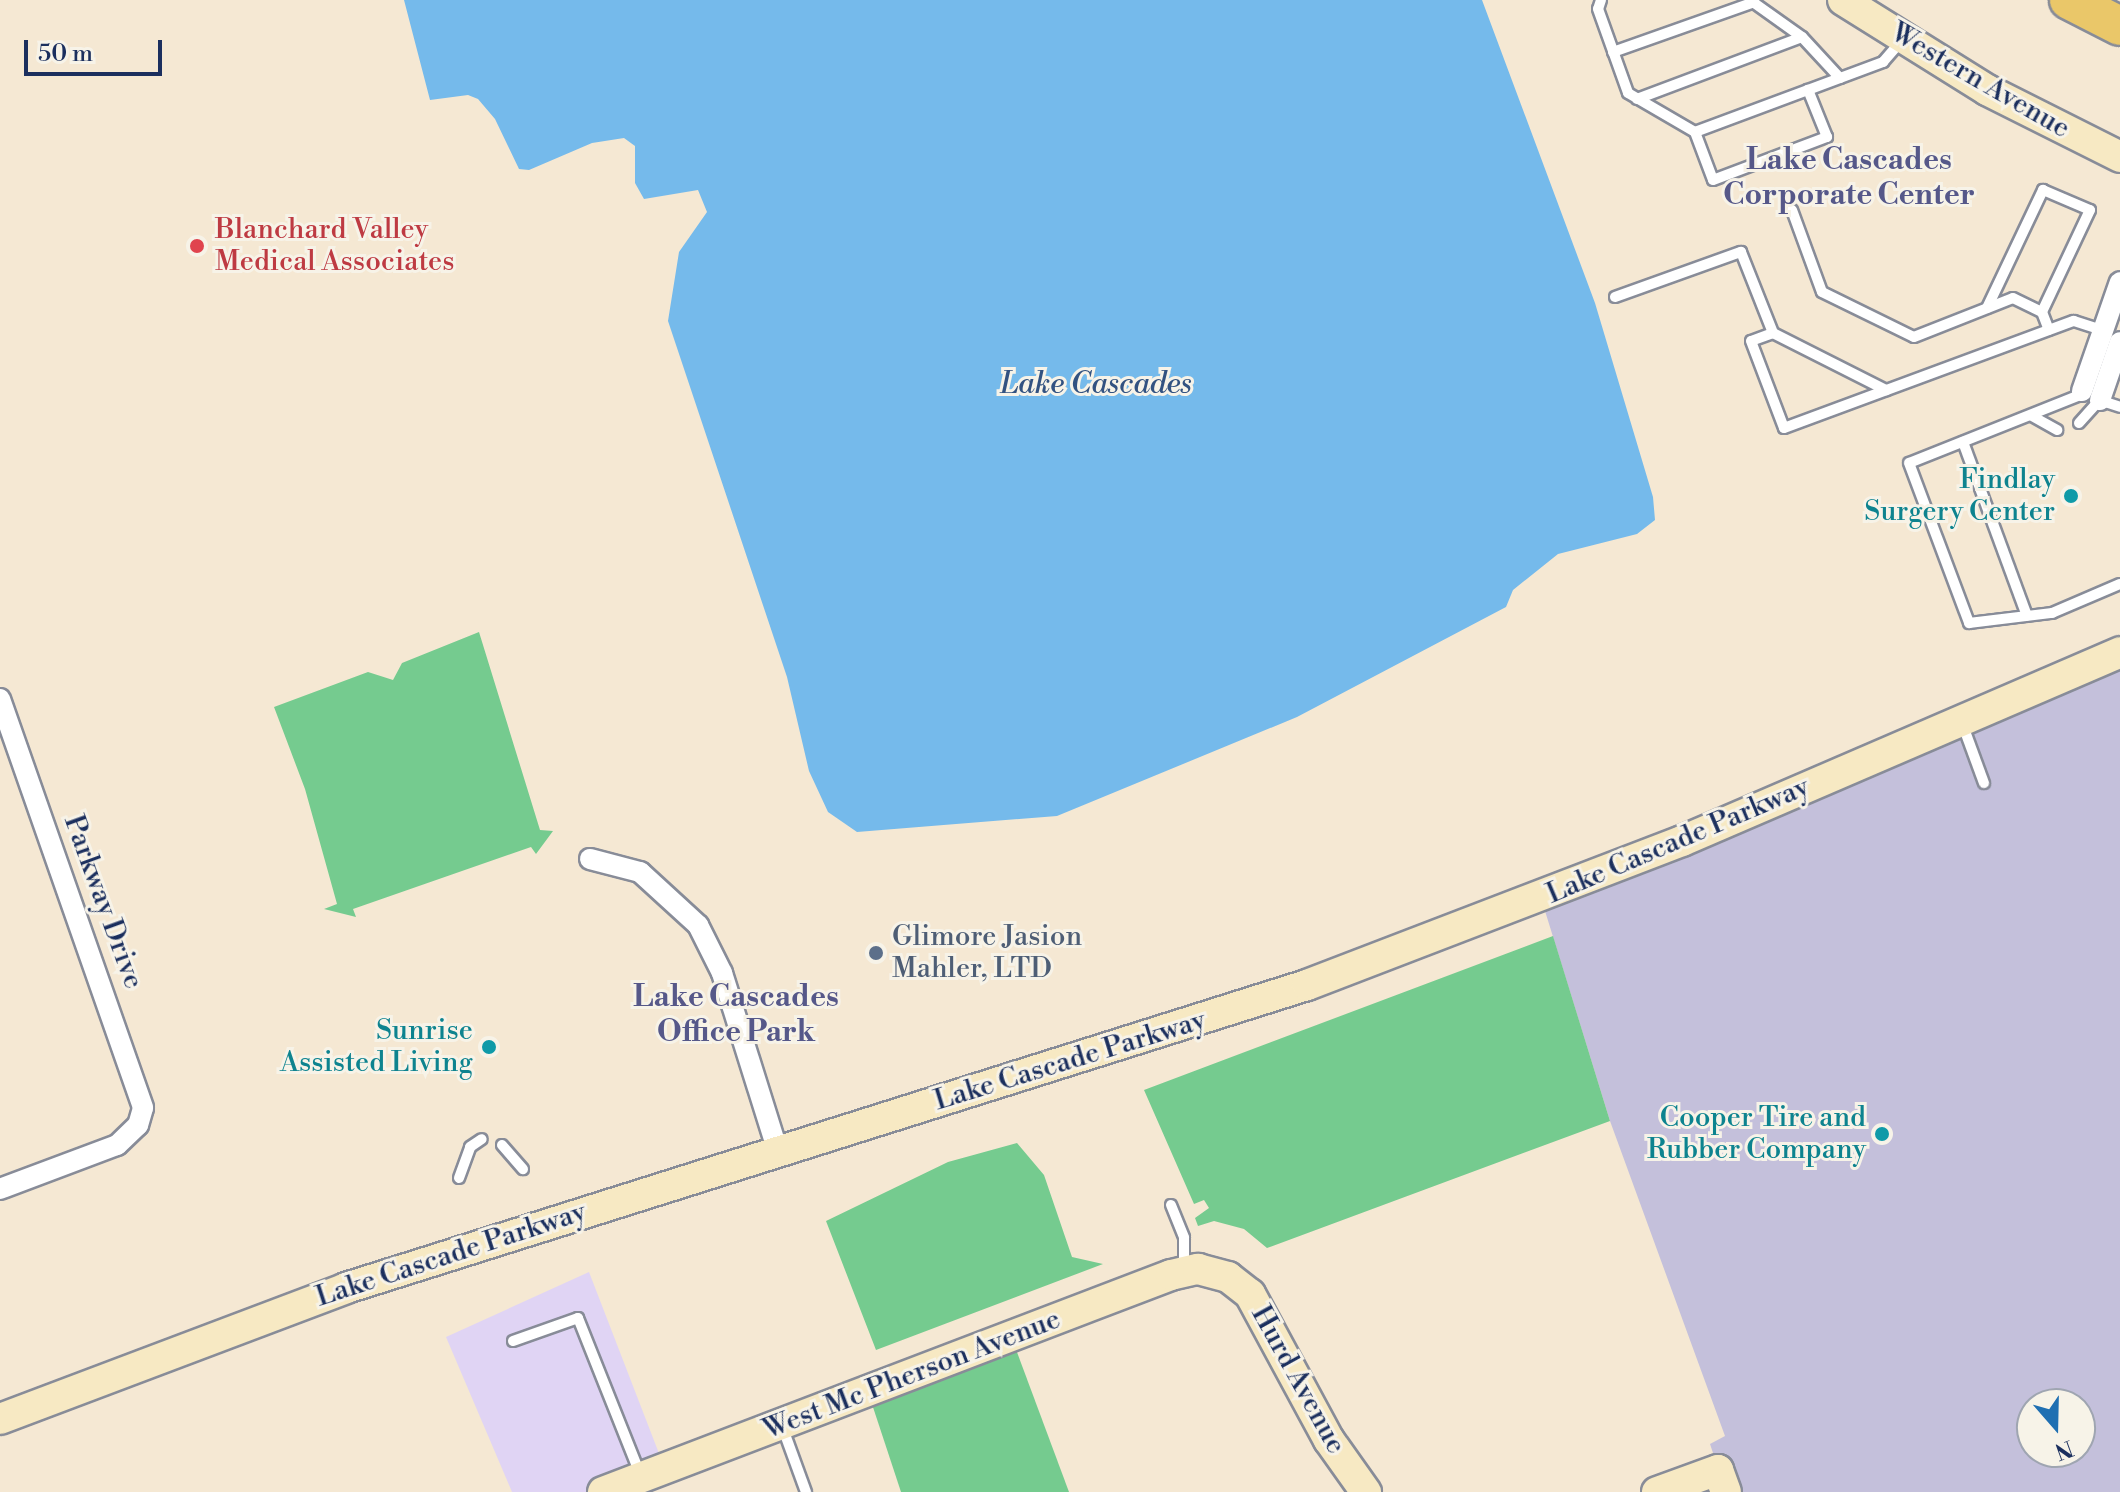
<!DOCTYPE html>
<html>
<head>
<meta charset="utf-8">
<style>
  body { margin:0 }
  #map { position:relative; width:2120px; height:1492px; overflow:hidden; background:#f5e8d3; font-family:"Libre Bodoni",serif }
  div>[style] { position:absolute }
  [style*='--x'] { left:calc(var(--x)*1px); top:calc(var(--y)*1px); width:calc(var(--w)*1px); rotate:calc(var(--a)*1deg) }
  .built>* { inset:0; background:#e0d4f4 }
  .industrial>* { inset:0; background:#c4c0db }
  .green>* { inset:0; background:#75cb8f }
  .water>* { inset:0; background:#75baeb }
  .roads { filter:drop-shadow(2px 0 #888c98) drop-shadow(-2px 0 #888c98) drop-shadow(0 2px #888c98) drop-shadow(0 -2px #888c98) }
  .lane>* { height:10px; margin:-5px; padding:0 5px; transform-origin:5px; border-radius:5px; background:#fff }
  .street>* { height:20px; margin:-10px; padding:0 10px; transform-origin:10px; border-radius:10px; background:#fff }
  .secondary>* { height:30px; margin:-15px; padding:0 15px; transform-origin:15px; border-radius:15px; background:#f7e9c3 }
  .highway>* { height:38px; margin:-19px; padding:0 19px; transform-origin:19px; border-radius:19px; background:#eac769 }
  .dots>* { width:22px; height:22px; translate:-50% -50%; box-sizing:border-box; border:4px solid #f7f3e8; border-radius:50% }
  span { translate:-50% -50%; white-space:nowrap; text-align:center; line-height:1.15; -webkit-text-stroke:6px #f7f3e8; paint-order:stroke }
  .street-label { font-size:28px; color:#1b2f5e }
  .health-label { font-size:28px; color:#be3a42 }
  .left { translate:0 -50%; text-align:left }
  .culture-label { font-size:28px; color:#0d838f }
  .right { translate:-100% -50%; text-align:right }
  .service-label { font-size:28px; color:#4e5e75 }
  .neighbourhood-label { font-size:30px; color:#565889; font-weight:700 }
  .water-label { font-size:30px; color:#325281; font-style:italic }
  .north { position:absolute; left:2016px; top:1388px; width:80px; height:80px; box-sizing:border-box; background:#f7f3e8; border:2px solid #9fa5b1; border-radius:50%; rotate:160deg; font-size:22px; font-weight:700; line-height:32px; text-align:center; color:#1b2f5e }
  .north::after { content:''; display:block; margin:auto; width:28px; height:36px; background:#1f6fb2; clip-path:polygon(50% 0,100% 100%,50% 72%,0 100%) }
  .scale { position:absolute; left:24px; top:40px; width:138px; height:36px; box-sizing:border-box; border:4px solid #1b2f5e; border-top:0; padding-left:10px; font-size:24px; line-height:28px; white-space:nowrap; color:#1b2f5e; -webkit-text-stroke:6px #f7f3e8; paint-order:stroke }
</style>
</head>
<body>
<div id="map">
  <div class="built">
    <div style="clip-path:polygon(589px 1272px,665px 1469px,603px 1492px,512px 1492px,446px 1337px)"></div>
  </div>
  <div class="industrial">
    <div style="clip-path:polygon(evenodd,2120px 652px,2120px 1492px,1726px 1492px,1710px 1444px,1725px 1436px,1610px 1121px,1541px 898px,2120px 652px,2032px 1404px,2080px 1404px,2080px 1452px,2032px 1452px,2032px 1404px)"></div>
  </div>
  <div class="green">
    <div style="clip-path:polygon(479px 632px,540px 830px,553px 831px,536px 854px,531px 847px,353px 909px,356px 917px,324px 909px,337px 904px,305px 789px,274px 707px,368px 672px,393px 680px,402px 663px)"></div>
    <div style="clip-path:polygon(1553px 936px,1610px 1121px,1267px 1248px,1244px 1229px,1214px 1221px,1198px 1226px,1195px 1218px,1209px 1208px,1204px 1200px,1194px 1204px,1144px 1090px)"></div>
    <div style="clip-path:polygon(1017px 1143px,1044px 1175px,1072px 1257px,1103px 1264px,876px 1350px,826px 1221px,948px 1162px)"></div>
    <div style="clip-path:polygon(1011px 1336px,1069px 1492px,901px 1492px,868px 1392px)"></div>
  </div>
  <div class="water">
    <div style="clip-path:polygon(404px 0,1482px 0,1595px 303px,1653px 497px,1655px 520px,1637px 534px,1558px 554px,1513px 590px,1506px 607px,1297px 717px,1057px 816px,857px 832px,828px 812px,809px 771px,787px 677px,668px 321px,679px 252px,707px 212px,698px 190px,644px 199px,635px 183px,635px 146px,624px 138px,592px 143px,529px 170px,519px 169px,495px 119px,478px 99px,468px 95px,430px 100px)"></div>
  </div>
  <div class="roads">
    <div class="lane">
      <div style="--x:1601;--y:0;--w:9;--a:108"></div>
      <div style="--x:1598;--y:9;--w:89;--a:70.3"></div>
      <div style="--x:1628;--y:93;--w:78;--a:30.2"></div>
      <div style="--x:1695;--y:132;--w:51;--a:69.4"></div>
      <div style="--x:1713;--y:180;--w:122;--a:-20.7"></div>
      <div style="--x:1827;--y:137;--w:51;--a:-112"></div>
      <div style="--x:1750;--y:0;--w:64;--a:35.4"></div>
      <div style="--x:1802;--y:37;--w:56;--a:47.2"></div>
      <div style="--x:1613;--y:52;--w:150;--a:-19.5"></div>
      <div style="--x:1637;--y:99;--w:176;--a:-20.6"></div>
      <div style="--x:1695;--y:132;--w:201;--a:-20.4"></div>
      <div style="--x:1883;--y:62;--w:28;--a:-49"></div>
      <div style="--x:1792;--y:210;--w:87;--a:69.9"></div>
      <div style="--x:1822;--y:292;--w:102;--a:26.1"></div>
      <div style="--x:1914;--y:337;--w:106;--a:-21.5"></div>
      <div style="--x:2013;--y:298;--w:32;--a:26"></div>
      <div style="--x:2042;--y:312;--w:19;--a:69"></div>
      <div style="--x:1615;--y:297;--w:134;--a:-19.7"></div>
      <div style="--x:1741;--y:252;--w:87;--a:68.4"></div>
      <div style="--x:1773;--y:333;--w:23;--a:160"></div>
      <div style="--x:1751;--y:341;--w:93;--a:69.2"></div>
      <div style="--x:1784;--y:428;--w:309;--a:-20.3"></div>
      <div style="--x:2074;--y:321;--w:35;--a:18"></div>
      <div style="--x:1987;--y:308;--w:131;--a:-64.6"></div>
      <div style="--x:2043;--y:190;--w:51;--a:23.1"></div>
      <div style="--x:2090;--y:210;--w:113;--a:115.2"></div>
      <div style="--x:1773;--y:333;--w:127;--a:26.8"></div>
      <div style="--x:2085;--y:393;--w:189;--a:158.3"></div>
      <div style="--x:1909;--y:463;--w:171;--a:69.4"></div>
      <div style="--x:1969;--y:623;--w:84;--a:-6.9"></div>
      <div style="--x:2052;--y:613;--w:74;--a:-23.1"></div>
      <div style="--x:2099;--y:400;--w:22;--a:18"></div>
      <div style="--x:2032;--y:416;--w:29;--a:29"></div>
      <div style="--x:2079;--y:423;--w:31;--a:-48"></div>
      <div style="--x:1963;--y:442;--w:185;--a:69.8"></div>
      <div style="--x:1962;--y:723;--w:64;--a:69.9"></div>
      <div style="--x:502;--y:1145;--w:32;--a:49"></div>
      <div style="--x:459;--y:1178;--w:33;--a:-70"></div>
      <div style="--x:470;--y:1147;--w:14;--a:-34"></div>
      <div style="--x:1171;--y:1205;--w:35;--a:68"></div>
      <div style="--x:1184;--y:1238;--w:31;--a:90"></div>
      <div style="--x:513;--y:1341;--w:69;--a:-19.5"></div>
      <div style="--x:578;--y:1318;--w:170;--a:68.3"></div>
      <div style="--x:782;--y:1426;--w:70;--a:70"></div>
    </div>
    <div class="street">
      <div style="--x:2082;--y:391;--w:115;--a:-70.8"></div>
      <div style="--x:2100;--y:400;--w:61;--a:-71"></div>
      <div style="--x:0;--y:699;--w:433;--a:70.7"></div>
      <div style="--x:143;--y:1108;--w:18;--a:106"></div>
      <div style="--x:138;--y:1125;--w:29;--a:136"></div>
      <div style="--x:117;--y:1145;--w:125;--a:159.4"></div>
      <div style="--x:590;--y:859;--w:52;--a:14.6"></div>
      <div style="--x:640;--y:872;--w:79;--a:42.4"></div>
      <div style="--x:698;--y:925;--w:54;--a:63.4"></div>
      <div style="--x:722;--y:973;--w:188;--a:72.6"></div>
    </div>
    <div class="secondary">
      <div style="--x:1843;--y:0;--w:170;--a:32"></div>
      <div style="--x:1987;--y:90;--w:149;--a:26.7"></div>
      <div style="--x:0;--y:1419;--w:370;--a:-20.7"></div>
      <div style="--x:346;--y:1288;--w:1008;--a:-17.5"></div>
      <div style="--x:1307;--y:985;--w:402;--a:-21"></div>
      <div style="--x:1682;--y:841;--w:477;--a:-23.3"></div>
      <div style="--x:603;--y:1492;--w:608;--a:-20.91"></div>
      <div style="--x:1171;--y:1275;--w:28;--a:-13"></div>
      <div style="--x:1198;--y:1269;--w:31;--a:15"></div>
      <div style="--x:1228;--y:1277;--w:28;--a:38"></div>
      <div style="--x:1250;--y:1294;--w:166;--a:61.6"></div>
      <div style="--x:1329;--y:1440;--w:64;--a:54.6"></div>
      <div style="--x:1657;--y:1492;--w:65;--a:-19.8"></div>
      <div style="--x:1718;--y:1470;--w:23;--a:70"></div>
    </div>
    <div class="highway">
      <div style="--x:2069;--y:0;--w:57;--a:27"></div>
    </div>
  </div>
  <div class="dots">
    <div style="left:197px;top:246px;background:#e0444e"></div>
    <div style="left:2071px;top:496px;background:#0f9aa8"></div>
    <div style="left:876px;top:953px;background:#5c6f8a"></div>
    <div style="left:489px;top:1047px;background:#0f9aa8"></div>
    <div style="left:1882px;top:1134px;background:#0f9aa8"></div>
  </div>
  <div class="street-label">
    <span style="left:1980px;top:81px;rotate:30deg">Western Avenue</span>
    <span style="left:1678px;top:841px;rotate:-23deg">Lake Cascade Parkway</span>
    <span style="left:103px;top:902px;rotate:70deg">Parkway Drive</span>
    <span style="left:1070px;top:1061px;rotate:-17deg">Lake Cascade Parkway</span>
    <span style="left:451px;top:1255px;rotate:-18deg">Lake Cascade Parkway</span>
    <span style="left:912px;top:1375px;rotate:-21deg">West Mc Pherson Avenue</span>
    <span style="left:1298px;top:1380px;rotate:61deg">Hurd Avenue</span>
  </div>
  <div class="health-label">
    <span class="left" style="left:215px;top:246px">Blanchard Valley<br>Medical Associates</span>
  </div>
  <div class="culture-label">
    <span class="right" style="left:2055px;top:496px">Findlay<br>Surgery Center</span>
    <span class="right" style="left:473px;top:1047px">Sunrise<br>Assisted Living</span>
    <span class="right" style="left:1866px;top:1134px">Cooper Tire and<br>Rubber Company</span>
  </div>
  <div class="service-label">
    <span class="left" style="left:892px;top:953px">Glimore Jasion<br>Mahler, LTD</span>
  </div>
  <div class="neighbourhood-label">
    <span style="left:1849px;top:177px">Lake Cascades<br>Corporate Center</span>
    <span style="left:736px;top:1014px">Lake Cascades<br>Office Park</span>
  </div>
  <div class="water-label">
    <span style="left:1096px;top:384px">Lake Cascades</span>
  </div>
  <div class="north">N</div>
  <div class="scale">50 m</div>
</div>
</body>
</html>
